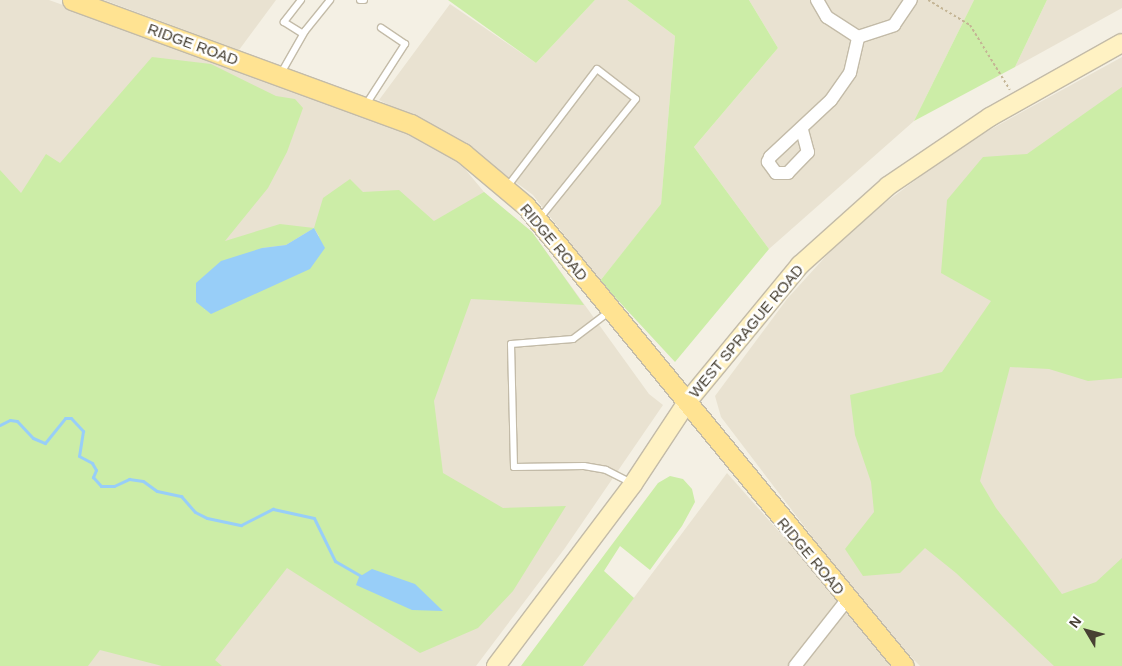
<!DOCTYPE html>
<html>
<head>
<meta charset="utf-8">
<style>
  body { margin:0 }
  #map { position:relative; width:1122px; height:666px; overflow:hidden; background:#f4f0e4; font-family:Helvetica,sans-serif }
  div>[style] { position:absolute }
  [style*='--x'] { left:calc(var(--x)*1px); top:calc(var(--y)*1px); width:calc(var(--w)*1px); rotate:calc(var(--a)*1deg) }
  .residential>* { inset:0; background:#e9e2d1 }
  .green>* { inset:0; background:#cceda7 }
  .water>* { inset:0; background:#98cef8 }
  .stream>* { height:3px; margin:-1.5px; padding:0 1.5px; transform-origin:1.5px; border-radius:1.5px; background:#98cef8 }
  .path>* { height:2px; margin-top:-1px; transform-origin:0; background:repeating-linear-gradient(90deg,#c4b595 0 2.5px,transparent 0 5px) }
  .roads { filter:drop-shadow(1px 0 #c3bba8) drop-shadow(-1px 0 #c3bba8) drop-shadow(0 1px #c3bba8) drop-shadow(0 -1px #c3bba8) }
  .lane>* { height:6px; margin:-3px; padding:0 3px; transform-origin:3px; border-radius:3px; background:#fff }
  .street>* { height:12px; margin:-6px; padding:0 6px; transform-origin:6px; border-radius:6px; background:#fff }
  .secondary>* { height:18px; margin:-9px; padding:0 9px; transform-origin:9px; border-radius:9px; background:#fff2c3 }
  .primary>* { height:19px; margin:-9.5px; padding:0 9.5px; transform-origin:9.5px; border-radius:9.5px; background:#ffe392 }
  span { translate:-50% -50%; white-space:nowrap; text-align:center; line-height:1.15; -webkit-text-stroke:5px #fff; paint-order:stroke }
  .street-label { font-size:15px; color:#474033 }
  .north { position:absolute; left:1062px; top:606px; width:50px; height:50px; -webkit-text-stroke:4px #fff; paint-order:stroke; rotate:307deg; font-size:14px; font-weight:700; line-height:20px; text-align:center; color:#474033 }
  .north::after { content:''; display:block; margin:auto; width:18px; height:22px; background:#474033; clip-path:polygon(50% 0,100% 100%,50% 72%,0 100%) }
</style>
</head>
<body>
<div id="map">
  <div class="residential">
    <div style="clip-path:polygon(0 0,49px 0,403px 128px,440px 148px,465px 169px,484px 192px,532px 232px,649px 394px,663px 405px,565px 548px,476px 666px,0 666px)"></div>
    <div style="clip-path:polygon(104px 0,276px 0,239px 50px)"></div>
    <div style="clip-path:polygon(595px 0,627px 0,675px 36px,661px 205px,600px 281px,533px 195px,461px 142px,379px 100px,450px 4px,536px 63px)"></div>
    <div style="clip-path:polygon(749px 0,974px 0,914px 121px,769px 249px,694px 147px,778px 48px)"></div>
    <div style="clip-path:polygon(1047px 0,1122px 0,1122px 8px,1015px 67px)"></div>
    <div style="clip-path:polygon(1122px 57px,1122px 666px,920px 666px,880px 626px,721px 417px,715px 396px,787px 299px,835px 246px,882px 205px,964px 144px)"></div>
    <div style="clip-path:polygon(727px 473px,791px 545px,896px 666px,583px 666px)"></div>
  </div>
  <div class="green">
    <div style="clip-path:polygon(448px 0,595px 0,536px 63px)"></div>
    <div style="clip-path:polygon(627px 0,749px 0,778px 48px,694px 147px,769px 249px,675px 362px,600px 281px,661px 204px,675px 36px)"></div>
    <div style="clip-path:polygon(974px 0,1047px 0,1015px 67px,914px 121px)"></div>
    <div style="clip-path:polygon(evenodd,152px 57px,211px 64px,276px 96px,295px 99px,303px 108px,287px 152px,268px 188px,225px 241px,280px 224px,314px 228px,323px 198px,350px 179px,363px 192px,399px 190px,434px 221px,484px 192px,532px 232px,584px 305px,471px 299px,434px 401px,443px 473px,503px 508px,566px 506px,513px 591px,478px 628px,420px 653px,287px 568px,215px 660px,222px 666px,162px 666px,100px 650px,88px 666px,0 666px,0 170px,21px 193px,46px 154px,60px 163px,152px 57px,314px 228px,319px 236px,204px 310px,262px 248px,286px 245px,314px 228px)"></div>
    <div style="clip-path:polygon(1122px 87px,1122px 378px,1088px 381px,1049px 369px,1010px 367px,980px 481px,996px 508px,1062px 594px,1096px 582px,1122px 558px,1122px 666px,1054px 666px,956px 573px,925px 548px,900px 573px,863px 576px,845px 549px,874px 512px,871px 482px,855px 435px,850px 395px,942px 372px,991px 301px,941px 273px,947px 200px,983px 157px,1027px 154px)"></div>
    <div style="clip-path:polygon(670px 476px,683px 479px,692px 489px,695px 502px,682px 526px,650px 570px,620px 546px,604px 571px,634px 598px,583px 666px,521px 666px,658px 483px)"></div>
  </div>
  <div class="water">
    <div style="clip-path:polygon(314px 228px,325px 248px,310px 269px,211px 314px,196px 302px,196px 283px,221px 261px,262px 248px,286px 245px)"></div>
    <div style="clip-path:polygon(372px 569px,415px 584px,443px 611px,412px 610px,356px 585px,359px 577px)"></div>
  </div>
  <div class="stream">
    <div style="--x:0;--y:425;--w:11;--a:-27"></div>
    <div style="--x:10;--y:420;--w:7;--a:8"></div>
    <div style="--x:17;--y:421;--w:23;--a:47"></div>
    <div style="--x:33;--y:438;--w:13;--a:23"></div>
    <div style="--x:45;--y:443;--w:32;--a:-51"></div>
    <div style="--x:65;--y:418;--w:6;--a:0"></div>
    <div style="--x:71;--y:418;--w:18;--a:47"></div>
    <div style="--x:83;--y:431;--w:25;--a:99"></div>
    <div style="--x:79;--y:456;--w:15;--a:28"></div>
    <div style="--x:92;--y:463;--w:8;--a:60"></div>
    <div style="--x:96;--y:470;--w:8;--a:113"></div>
    <div style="--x:93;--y:477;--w:12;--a:48"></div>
    <div style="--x:101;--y:486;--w:13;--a:0"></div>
    <div style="--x:114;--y:486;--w:17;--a:-25"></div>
    <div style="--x:129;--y:479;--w:14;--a:8"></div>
    <div style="--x:143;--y:481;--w:17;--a:36"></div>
    <div style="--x:157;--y:491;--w:25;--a:12"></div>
    <div style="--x:181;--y:496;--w:21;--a:49"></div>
    <div style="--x:195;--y:512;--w:13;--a:27"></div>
    <div style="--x:207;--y:518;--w:35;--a:12"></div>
    <div style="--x:241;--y:525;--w:36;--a:-27"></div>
    <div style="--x:273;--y:509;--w:42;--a:12.4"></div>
    <div style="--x:314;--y:518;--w:48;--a:64"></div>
    <div style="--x:335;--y:561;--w:30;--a:30"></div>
  </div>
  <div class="path">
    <div style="--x:928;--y:0;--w:49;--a:30.8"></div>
    <div style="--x:970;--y:25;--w:76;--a:58.4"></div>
  </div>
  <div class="roads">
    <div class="lane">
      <div style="--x:301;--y:0;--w:28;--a:128"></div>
      <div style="--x:284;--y:22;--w:22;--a:32"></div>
      <div style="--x:360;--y:0;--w:4;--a:0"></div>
      <div style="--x:280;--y:75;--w:51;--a:-60.4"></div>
      <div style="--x:305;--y:31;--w:40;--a:-51"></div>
      <div style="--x:365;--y:106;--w:74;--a:-57.2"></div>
      <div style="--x:405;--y:44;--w:29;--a:-146"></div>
      <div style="--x:507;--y:187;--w:148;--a:-52.7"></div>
      <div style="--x:597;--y:69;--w:49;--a:37.6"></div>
      <div style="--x:636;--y:99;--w:154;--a:128.9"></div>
      <div style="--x:610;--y:311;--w:46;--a:142.9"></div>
      <div style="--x:573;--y:339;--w:62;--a:175.4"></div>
      <div style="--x:511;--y:344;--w:123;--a:88.6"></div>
      <div style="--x:514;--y:467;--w:70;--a:-0.8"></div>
      <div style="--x:584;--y:466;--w:22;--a:10"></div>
      <div style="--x:606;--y:470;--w:29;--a:27"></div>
    </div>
    <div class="street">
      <div style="--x:817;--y:0;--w:20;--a:60"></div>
      <div style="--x:827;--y:17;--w:37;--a:33"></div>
      <div style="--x:858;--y:37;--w:38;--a:-18"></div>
      <div style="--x:894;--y:25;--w:30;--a:-56"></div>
      <div style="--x:802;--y:130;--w:23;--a:75"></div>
      <div style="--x:808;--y:152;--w:29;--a:134"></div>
      <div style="--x:788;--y:173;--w:12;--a:180"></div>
      <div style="--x:776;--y:173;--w:14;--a:-126"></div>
      <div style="--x:768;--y:162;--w:5;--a:-68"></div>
      <div style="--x:770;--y:157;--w:83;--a:-43.1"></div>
      <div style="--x:831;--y:100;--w:33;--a:-55"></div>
      <div style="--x:850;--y:73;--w:37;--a:-77"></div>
      <div style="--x:795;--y:666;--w:84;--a:-51.8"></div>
    </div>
    <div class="secondary">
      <div style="--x:496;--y:666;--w:228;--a:-53"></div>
      <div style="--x:633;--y:484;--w:98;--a:-56.6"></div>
      <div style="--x:687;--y:402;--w:178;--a:-50.5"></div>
      <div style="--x:800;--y:265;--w:118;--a:-41.9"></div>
      <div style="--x:888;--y:186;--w:123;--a:-34.1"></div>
      <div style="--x:990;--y:117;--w:151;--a:-29.3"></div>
    </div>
    <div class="primary">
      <div style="--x:72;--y:0;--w:361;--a:20.1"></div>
      <div style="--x:411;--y:124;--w:60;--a:29.1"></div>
      <div style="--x:463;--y:153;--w:82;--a:40.1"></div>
      <div style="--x:526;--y:206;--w:595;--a:50.59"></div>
    </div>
  </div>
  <div class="street-label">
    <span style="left:193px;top:44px;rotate:20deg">RIDGE ROAD</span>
    <span style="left:554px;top:242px;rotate:50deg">RIDGE ROAD</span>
    <span style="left:746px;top:331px;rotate:-50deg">WEST SPRAGUE ROAD</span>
    <span style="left:811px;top:556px;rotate:50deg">RIDGE ROAD</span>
  </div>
  <div class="north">N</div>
</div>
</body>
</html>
